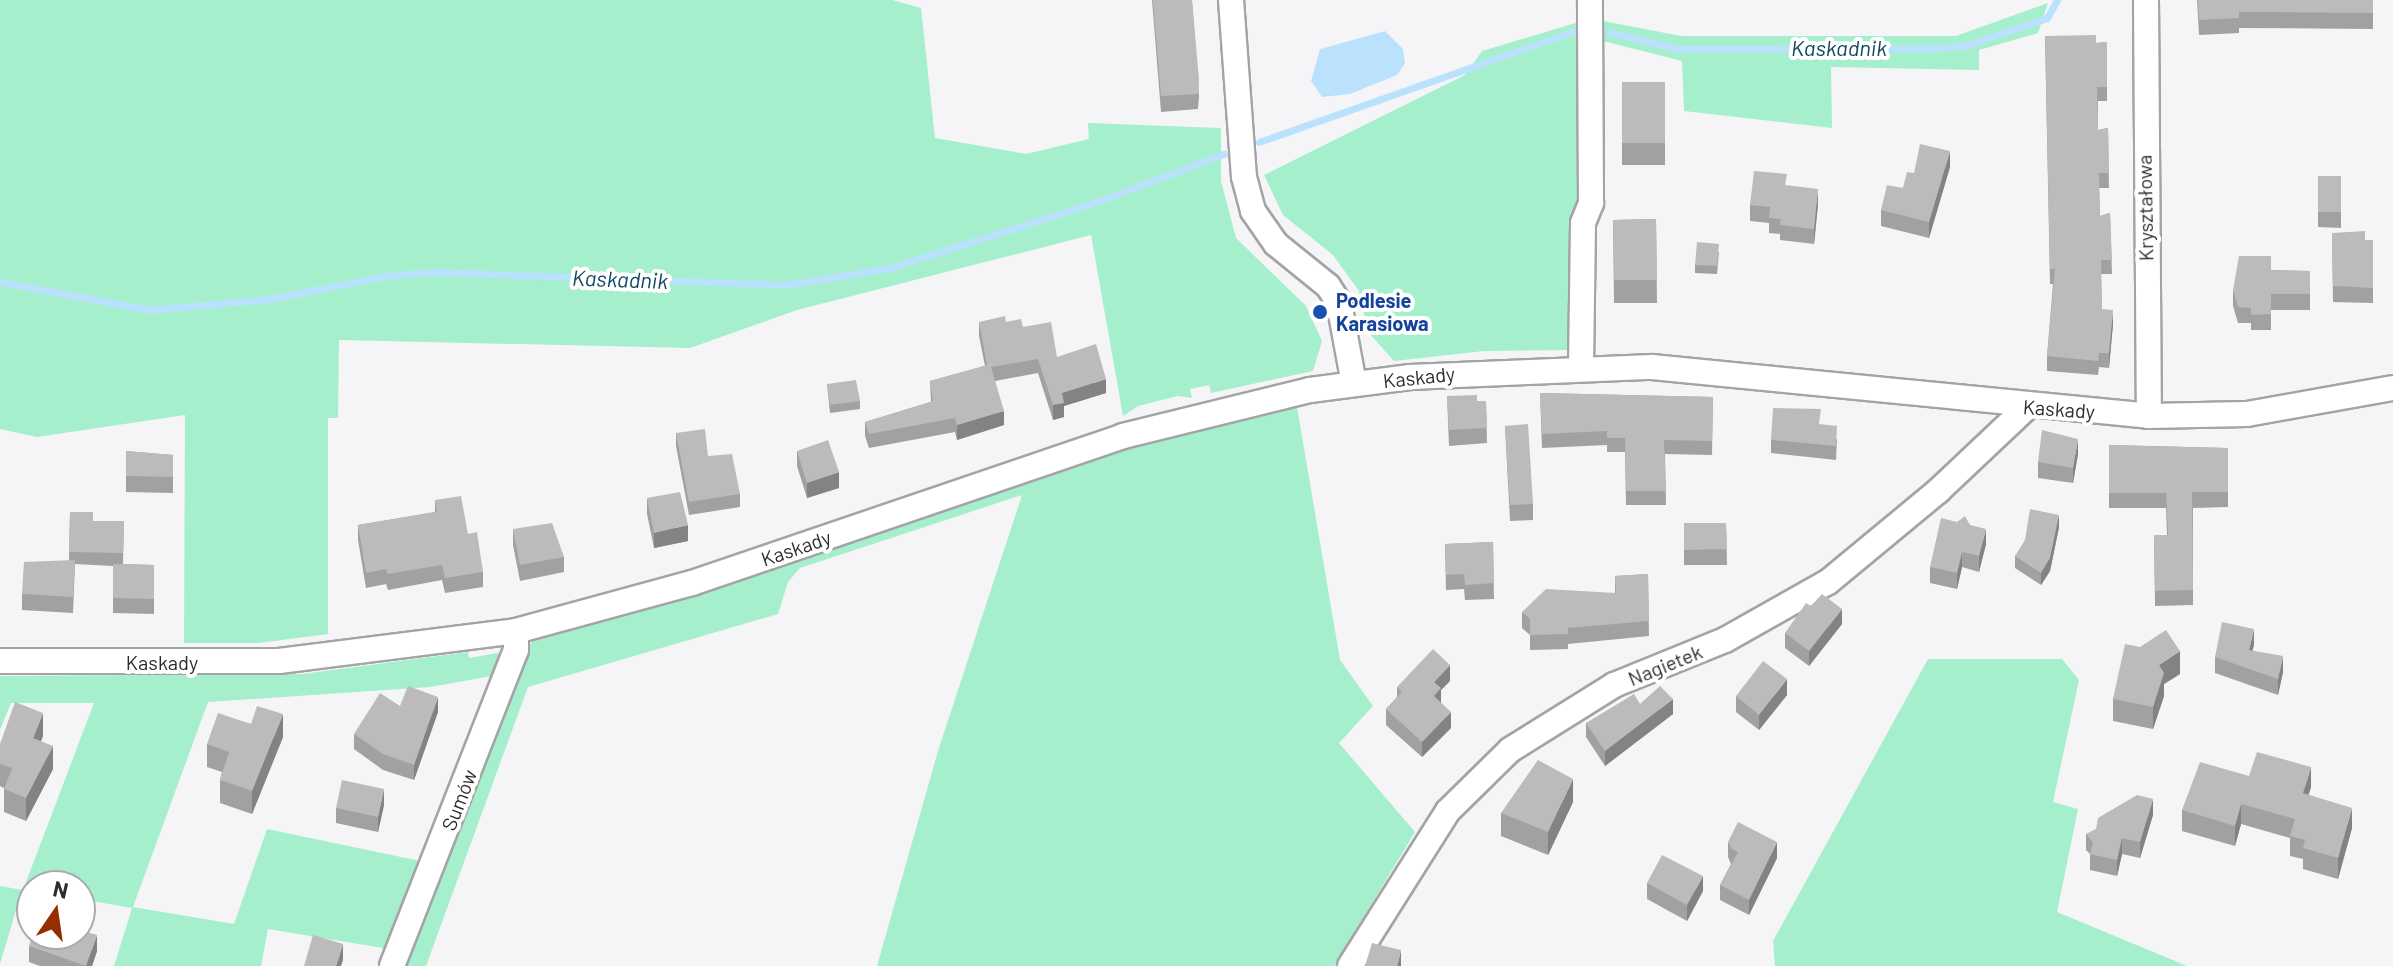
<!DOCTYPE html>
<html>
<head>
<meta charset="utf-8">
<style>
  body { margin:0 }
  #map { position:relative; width:2393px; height:966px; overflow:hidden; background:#f5f5f8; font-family:Barlow,sans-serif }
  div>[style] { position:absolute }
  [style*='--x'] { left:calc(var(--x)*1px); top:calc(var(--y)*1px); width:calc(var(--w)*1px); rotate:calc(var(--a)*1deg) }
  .green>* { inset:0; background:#a5efcc }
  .water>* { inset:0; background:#bae2fc }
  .stream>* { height:7px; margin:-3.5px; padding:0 3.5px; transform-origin:3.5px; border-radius:3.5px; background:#bae2fc }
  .roads { filter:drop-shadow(2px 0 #a4a4a6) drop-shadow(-2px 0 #a4a4a6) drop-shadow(0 2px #a4a4a6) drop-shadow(0 -2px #a4a4a6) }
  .street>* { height:24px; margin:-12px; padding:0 12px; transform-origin:12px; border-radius:12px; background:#fff }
  .wall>* { inset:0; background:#a2a0a1 }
  .shaded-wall>* { inset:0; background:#848283 }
  .building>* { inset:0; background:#bcbabb }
  .dots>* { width:22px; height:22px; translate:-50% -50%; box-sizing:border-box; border:4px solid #fff; border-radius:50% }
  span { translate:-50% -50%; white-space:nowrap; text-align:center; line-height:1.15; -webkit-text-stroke:8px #fff; paint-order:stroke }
  .street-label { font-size:20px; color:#2c2c2d }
  .transit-label { font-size:20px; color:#164399; font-weight:700 }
  .left { translate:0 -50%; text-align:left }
  .water-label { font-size:22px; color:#104763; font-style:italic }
  .north { position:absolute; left:16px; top:870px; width:80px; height:80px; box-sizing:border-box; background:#fff; border:2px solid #ababab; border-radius:50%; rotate:13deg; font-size:22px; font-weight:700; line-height:32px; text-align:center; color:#2c2c2d }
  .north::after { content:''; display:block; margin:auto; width:28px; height:36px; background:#952f00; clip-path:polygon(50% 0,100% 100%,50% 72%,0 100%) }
</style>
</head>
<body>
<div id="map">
  <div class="green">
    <div style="clip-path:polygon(0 0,892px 0,921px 8px,935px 138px,1026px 154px,1089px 139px,1088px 123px,1221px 128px,1221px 181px,1236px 238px,1306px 306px,1322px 341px,1313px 371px,1211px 393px,1209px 385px,1190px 389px,1192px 398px,1178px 396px,1138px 406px,1123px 416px,1091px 235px,797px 310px,690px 348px,339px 340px,338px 418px,328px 418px,328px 634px,259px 643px,184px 643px,185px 415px,37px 437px,0 429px)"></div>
    <div style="clip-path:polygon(2048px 3px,2038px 33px,1979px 50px,1979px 70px,1831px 67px,1832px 128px,1684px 111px,1682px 61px,1603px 41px,1603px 21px,1681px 36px,1956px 36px)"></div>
    <div style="clip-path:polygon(1579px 22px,1582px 203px,1572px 218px,1573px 350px,1484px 351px,1394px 361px,1368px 332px,1359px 291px,1333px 255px,1283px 215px,1264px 175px,1465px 75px,1482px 51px)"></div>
    <div style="clip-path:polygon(1297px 407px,1340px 660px,1373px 706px,1339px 743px,1415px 832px,1334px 966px,877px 966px,938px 751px,1022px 495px,800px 568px,788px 582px,778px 614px,528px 687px,426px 966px,402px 966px,524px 652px,536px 637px,698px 593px,1095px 459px,1221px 422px)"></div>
    <div style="clip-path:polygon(468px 652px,469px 658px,498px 653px,502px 659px,492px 676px,430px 687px,208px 702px,133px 907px,234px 924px,267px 829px,425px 862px,389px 949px,268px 929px,261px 966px,114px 966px,132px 908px,80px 899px,80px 886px,32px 886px,32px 892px,22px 890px,0 964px,0 886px,23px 890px,94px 703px,11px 703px,0 730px,0 676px,302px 674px)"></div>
    <div style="clip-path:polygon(1928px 659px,2062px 659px,2079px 680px,2053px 802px,2078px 809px,2057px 912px,2187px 966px,1775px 966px,1773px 941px)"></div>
  </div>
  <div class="water">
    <div style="clip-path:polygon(1385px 31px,1403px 49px,1405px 63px,1397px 75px,1350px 94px,1322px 97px,1311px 81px,1320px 49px)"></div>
  </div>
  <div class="stream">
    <div style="--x:1609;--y:32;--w:70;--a:14"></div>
    <div style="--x:1677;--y:49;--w:267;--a:-0.2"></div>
    <div style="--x:1944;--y:48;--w:24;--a:-7"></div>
    <div style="--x:1968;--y:45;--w:83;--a:-18.9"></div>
    <div style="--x:2047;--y:18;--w:21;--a:-61"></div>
    <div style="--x:1259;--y:142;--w:332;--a:-19.4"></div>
    <div style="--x:0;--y:282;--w:154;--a:10.5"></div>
    <div style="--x:151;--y:310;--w:120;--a:-5.3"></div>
    <div style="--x:270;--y:299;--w:117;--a:-11.3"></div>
    <div style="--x:385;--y:276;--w:50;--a:-4.6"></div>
    <div style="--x:435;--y:272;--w:351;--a:2.1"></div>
    <div style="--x:786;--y:285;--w:105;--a:-9.3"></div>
    <div style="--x:890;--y:268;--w:216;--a:-17.8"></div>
    <div style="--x:1096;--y:202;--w:137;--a:-20.6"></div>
  </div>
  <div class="roads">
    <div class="street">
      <div style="--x:1231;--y:0;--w:177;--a:85.8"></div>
      <div style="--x:1244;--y:177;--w:35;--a:75"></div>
      <div style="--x:1253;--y:211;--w:40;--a:55.1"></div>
      <div style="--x:1276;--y:244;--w:67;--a:38.9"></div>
      <div style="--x:1328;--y:286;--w:20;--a:57"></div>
      <div style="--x:1339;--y:303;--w:82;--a:79.5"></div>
      <div style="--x:2146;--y:0;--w:416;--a:89.6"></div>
      <div style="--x:1581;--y:368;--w:145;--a:-89.2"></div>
      <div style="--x:1583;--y:223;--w:22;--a:-68"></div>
      <div style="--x:1591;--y:203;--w:203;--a:-90.3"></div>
      <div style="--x:0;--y:661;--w:279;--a:0"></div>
      <div style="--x:279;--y:661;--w:239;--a:-7.2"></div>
      <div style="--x:516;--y:631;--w:182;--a:-15.3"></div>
      <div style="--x:692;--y:583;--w:455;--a:-18.8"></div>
      <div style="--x:1123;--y:436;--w:193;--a:-13.8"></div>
      <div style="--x:1310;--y:390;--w:101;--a:-7.4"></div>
      <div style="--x:1410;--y:377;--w:242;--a:-2.4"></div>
      <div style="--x:1652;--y:367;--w:499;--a:5.6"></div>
      <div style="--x:2149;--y:416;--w:98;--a:-1.2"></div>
      <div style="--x:2247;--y:414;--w:148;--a:-10.1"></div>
      <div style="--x:392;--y:966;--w:339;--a:-68.6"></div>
      <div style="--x:516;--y:650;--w:19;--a:-90"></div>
      <div style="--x:1350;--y:966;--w:183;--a:-57.7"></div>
      <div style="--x:1448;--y:811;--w:87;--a:-44.5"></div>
      <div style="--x:1510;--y:750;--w:123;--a:-32"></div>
      <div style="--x:1614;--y:685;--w:120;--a:-22.1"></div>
      <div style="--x:1725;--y:640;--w:118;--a:-29.4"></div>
      <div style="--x:1828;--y:582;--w:143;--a:-39.6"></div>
      <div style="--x:1938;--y:491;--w:122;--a:-43.3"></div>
    </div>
  </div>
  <div class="wall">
    <div style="clip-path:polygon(1152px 0,1192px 0,1199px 96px,1198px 109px,1161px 112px)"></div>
    <div style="clip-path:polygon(2197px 0,2373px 0,2373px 29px,2239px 28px,2239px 33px,2199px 35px)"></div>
    <div style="clip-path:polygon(2045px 36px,2096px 43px,2107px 42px,2107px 101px,2098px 101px,2098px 130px,2108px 128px,2109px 188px,2099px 188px,2100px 216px,2110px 213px,2112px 274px,2101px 274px,2102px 309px,2113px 324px,2109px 368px,2099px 367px,2098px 375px,2047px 371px,2047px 356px,2053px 284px,2050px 284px)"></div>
    <div style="clip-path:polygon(1622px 82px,1665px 82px,1665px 165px,1622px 165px)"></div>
    <div style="clip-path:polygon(1950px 167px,1929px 238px,1881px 226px,1881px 210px,1903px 188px,1914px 173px)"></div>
    <div style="clip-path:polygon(2318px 176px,2341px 176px,2341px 228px,2318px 227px)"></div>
    <div style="clip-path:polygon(1787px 186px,1818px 204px,1814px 244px,1780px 240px,1780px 234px,1769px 233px,1769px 223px,1750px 221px,1750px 205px)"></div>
    <div style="clip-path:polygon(1656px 219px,1657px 303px,1614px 303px,1613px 220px)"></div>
    <div style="clip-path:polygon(2332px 233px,2365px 240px,2373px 240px,2373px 303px,2333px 302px)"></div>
    <div style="clip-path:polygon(1719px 252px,1717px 274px,1695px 273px,1695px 265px)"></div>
    <div style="clip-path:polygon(2271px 270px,2310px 271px,2310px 310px,2271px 310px,2271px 330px,2251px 330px,2251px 323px,2238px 323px,2233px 306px,2233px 290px)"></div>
    <div style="clip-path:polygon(979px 322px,1006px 322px,1023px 327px,1057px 357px,1106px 393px,1064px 406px,1064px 417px,1053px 420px,1038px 373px,995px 381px,1004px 425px,957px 440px,955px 432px,869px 448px,865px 436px,865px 422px,931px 402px,930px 381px,985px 366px,979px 336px)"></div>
    <div style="clip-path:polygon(827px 384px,860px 401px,860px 409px,830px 413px)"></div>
    <div style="clip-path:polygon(1540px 393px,1713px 397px,1712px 455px,1665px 454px,1666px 505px,1626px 505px,1625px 452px,1607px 452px,1607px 445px,1542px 448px)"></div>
    <div style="clip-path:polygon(1447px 396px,1477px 401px,1486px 401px,1487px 443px,1449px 446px)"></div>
    <div style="clip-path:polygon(1505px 426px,1533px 504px,1533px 520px,1510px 521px)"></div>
    <div style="clip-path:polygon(676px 433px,708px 456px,740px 494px,740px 507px,689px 515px,676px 446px)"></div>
    <div style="clip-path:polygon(1837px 439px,1836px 460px,1771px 453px,1771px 440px)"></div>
    <div style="clip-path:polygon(2109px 445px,2228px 448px,2228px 507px,2193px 508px,2193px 605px,2155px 606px,2154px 535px,2167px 535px,2166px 508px,2109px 508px)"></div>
    <div style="clip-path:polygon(126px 451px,173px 455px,173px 493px,126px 492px)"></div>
    <div style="clip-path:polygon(797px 451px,839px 488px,807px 498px,797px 466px)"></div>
    <div style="clip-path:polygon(2078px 454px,2073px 483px,2038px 478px,2038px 462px)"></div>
    <div style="clip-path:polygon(647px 498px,688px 541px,654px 548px,647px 514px)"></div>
    <div style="clip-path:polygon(435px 500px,468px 534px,483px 572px,483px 587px,445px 593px,442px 580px,388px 590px,386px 584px,366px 588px,358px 540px,358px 525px,435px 512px)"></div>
    <div style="clip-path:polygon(70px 512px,93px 521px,124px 521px,123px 564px,154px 565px,154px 614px,113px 613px,113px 566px,75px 564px,73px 613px,22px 610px,22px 594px,69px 560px)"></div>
    <div style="clip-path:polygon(1684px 523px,1726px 523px,1727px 565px,1684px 565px)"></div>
    <div style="clip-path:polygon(1970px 525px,1986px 544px,1979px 572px,1962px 567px,1957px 589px,1930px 583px,1930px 567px)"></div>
    <div style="clip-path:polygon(2059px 527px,2050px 571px,2041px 585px,2015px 568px,2015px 556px)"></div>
    <div style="clip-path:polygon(513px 529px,564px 557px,564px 572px,520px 581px,513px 545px)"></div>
    <div style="clip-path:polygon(1493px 542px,1494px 599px,1465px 600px,1464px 589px,1446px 590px,1445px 544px)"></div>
    <div style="clip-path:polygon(1648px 574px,1649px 636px,1568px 644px,1568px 649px,1530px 650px,1530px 635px,1522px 628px,1522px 612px,1615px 593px,1615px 576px)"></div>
    <div style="clip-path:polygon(1842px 624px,1809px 666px,1785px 648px,1785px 633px)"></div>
    <div style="clip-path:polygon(2254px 645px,2252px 650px,2283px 672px,2278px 695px,2215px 673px,2215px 657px)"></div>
    <div style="clip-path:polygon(2180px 674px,2164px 684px,2164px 696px,2153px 729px,2113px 721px,2113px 699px)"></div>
    <div style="clip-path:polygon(1450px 681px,1441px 690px,1441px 703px,1451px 728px,1422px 757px,1386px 725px,1386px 709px,1397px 697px,1397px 687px)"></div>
    <div style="clip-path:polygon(1787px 695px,1759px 730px,1736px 712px,1736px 696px)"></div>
    <div style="clip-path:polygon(1640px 704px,1673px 714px,1605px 766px,1586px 737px,1586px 723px)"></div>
    <div style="clip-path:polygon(400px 706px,438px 712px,414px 780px,383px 770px,354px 749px,354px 734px)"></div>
    <div style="clip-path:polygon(43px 736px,41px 741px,53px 769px,26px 821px,4px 812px,4px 788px,0 786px,0 744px)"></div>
    <div style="clip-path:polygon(283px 737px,252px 814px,220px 803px,220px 780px,222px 772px,207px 767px,207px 744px)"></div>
    <div style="clip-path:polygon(2249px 776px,2311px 787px,2308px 795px,2352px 828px,2338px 879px,2303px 869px,2303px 859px,2290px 856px,2290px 838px,2241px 824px,2235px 846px,2182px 831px,2182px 810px)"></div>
    <div style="clip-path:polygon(1573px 802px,1548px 855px,1501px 836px,1501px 813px)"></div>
    <div style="clip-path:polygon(384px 805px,378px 832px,336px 823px,336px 808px)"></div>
    <div style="clip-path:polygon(2153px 815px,2140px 858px,2122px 854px,2117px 876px,2090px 870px,2090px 854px,2086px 850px,2086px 834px)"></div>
    <div style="clip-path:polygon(1728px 842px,1777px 858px,1749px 915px,1720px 900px,1720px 885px,1731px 864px,1728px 857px)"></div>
    <div style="clip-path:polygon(1647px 883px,1703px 891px,1687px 921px,1647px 899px)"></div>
    <div style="clip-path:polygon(29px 946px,97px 951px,92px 966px,40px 966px,29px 962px)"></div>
  </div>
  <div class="shaded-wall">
    <div style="clip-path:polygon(1950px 151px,1950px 167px,1929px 238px,1929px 222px)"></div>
    <div style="clip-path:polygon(1818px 189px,1818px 204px,1814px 244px,1814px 229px)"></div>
    <div style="clip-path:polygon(2113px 310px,2113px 324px,2109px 368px,2109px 353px)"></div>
    <div style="clip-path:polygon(1106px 379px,1106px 393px,1064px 406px,1064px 417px,1053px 420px,1053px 405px,1062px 393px)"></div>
    <div style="clip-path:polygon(1004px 411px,1004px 425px,957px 440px,957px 425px)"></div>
    <div style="clip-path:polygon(2078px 439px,2078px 454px,2073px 483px,2073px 468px)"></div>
    <div style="clip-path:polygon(839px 472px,839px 488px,807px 498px,807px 483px)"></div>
    <div style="clip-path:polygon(2059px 515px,2059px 527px,2050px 571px,2041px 585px,2041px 573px)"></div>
    <div style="clip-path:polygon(688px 525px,688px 541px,654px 548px,654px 533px)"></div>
    <div style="clip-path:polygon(1986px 529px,1986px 544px,1979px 572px,1979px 556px)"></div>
    <div style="clip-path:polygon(1962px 552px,1962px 567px,1957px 589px,1957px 573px)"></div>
    <div style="clip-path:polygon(1842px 609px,1842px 624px,1809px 666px,1809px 651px)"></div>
    <div style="clip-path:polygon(2254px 629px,2254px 645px,2249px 665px,2249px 650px)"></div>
    <div style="clip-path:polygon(2180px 651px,2180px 674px,2164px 684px,2164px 696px,2153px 729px,2153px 707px,2159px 665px)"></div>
    <div style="clip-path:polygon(2283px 656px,2283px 672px,2278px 695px,2278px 679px)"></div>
    <div style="clip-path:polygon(1450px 665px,1450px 681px,1441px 690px,1441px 704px,1434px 712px,1434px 682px)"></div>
    <div style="clip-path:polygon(1787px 679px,1787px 695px,1759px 730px,1759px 715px)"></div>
    <div style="clip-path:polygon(438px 697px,438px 712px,414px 780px,414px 765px)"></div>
    <div style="clip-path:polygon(1673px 699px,1673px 714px,1605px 766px,1605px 751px)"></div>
    <div style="clip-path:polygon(1451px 712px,1451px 728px,1422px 757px,1422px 742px)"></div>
    <div style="clip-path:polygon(43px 713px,43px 736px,33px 761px,33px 738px)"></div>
    <div style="clip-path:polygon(283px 714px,283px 737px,252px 814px,252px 791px)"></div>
    <div style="clip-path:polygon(53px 746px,53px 769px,26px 821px,26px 798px)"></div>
    <div style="clip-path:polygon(2311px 767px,2311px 787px,2303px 814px,2303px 793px)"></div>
    <div style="clip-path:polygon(1573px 779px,1573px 802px,1548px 855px,1548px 832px)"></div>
    <div style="clip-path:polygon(384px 789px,384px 805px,378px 832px,378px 817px)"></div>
    <div style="clip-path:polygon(2153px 799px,2153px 815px,2140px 858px,2140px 842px)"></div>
    <div style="clip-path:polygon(2241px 804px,2241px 824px,2235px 846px,2235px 826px)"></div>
    <div style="clip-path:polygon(2352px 808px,2352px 828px,2338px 879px,2338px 858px)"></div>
    <div style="clip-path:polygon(2122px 838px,2122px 854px,2117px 876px,2117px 860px)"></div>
    <div style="clip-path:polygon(1777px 842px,1777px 858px,1749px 915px,1749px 900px)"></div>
    <div style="clip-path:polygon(1703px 876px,1703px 891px,1687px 921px,1687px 905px)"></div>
    <div style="clip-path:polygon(97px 935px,97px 951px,92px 966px,86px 966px)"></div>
    <div style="clip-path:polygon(343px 944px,343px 960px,341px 966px,336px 966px)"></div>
    <div style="clip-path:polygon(1401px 950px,1401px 966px,1397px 966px)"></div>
  </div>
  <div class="building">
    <div style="clip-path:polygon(1153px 0,1192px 0,1199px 80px,1198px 94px,1161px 96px)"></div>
    <div style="clip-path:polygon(2198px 0,2373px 0,2373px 13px,2239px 12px,2239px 18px,2199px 20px)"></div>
    <div style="clip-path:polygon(2096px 35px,2096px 43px,2107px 42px,2107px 87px,2097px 87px,2098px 130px,2108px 128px,2109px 173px,2099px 173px,2100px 216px,2110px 213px,2112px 260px,2101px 260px,2102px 309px,2113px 310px,2109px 353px,2099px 353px,2098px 361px,2047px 356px,2055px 269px,2050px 269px,2045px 36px)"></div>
    <div style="clip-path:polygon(1622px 82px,1665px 82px,1665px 143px,1622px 143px)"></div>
    <div style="clip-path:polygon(1920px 144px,1950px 151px,1929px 222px,1881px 210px,1887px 185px,1903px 188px,1907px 172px,1914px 173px)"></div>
    <div style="clip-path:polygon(1754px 171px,1787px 174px,1785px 185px,1818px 189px,1814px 229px,1780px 225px,1781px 219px,1769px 218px,1770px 207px,1750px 205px)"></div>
    <div style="clip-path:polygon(2318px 176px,2341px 176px,2341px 212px,2318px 212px)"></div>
    <div style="clip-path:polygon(1656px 219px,1657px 280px,1614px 280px,1613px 220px)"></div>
    <div style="clip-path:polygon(2365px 231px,2365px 240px,2373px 240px,2373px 288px,2333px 286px,2332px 233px)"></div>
    <div style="clip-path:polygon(1697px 242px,1719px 244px,1717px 266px,1695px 265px)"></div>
    <div style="clip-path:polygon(2239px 256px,2271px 256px,2271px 270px,2310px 271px,2310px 294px,2271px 294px,2271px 314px,2251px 315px,2251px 308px,2238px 307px,2233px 290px)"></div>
    <div style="clip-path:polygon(1005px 316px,1006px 322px,1021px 319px,1023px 327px,1051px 322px,1057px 357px,1096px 344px,1106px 379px,1062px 393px,1064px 403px,1053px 405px,1038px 359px,991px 367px,1004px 411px,957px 425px,955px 418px,869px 434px,865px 422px,933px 401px,930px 381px,987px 365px,979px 322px)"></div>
    <div style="clip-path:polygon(856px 380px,860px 401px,830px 405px,827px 384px)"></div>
    <div style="clip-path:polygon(1540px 393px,1713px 397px,1712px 441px,1664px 440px,1666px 491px,1626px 491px,1625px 438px,1607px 438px,1607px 431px,1542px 434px)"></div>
    <div style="clip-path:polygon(1477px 395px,1477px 401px,1486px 401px,1487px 428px,1449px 430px,1447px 396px)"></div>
    <div style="clip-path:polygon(1773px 408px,1821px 409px,1819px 424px,1837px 426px,1836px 446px,1771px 440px)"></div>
    <div style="clip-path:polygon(1528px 424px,1533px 504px,1510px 505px,1505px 426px)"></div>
    <div style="clip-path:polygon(705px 429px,708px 456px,732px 454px,740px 494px,689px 502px,676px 433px)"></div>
    <div style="clip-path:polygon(2042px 430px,2078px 439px,2073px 468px,2038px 462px)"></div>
    <div style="clip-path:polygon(828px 440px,839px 472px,807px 483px,797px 451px)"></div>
    <div style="clip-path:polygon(2109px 445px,2228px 448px,2228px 492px,2192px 492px,2193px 590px,2155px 591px,2154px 535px,2168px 535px,2166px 493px,2109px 493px)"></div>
    <div style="clip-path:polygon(126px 451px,173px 455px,173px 477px,126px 476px)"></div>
    <div style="clip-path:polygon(680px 492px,688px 525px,654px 533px,647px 498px)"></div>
    <div style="clip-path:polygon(461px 496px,468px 534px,477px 532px,483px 572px,445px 578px,442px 565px,388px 574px,386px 569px,366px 573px,358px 525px,437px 512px,435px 500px)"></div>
    <div style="clip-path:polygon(2030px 509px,2059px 515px,2050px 558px,2041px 573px,2015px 556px,2025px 540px)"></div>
    <div style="clip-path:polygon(70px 512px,93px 512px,93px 521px,124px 521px,123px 553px,69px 552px)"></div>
    <div style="clip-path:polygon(1965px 516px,1970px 525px,1986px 529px,1979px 556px,1962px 552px,1957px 573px,1930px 567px,1941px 518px,1957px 522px)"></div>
    <div style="clip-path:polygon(552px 523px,564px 557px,520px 565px,513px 529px)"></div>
    <div style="clip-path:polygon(1684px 523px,1726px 523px,1727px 549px,1684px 550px)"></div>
    <div style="clip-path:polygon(1493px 542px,1494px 583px,1465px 585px,1464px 574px,1446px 575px,1445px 544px)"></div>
    <div style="clip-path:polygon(75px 560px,73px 597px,22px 594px,24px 562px)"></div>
    <div style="clip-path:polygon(113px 564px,154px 565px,154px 599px,113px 598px)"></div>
    <div style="clip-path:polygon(1648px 574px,1649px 621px,1568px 628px,1568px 634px,1530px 635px,1530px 619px,1522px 612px,1546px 589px,1616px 593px,1615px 576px)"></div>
    <div style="clip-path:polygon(1822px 594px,1842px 609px,1809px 651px,1785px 633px,1806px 603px,1811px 606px)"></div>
    <div style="clip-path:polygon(2222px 622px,2254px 629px,2249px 650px,2283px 656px,2278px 679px,2215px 657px)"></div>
    <div style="clip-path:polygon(2166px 630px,2180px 651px,2159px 665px,2164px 673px,2153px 707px,2113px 699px,2125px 644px,2140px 647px)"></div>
    <div style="clip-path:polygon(1433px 649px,1450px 665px,1434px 682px,1441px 688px,1434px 696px,1451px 712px,1422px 742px,1386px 709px,1402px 692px,1397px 687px)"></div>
    <div style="clip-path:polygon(1763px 661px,1787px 679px,1759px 715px,1736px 696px)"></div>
    <div style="clip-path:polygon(408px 686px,438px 697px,414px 765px,383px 754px,354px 734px,380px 693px,400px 706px)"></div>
    <div style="clip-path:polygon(1660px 686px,1673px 699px,1605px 751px,1586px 723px,1634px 694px,1640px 704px)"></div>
    <div style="clip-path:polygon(15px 702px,43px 713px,33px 738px,53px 746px,26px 798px,4px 789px,12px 768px,0 764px,0 744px)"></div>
    <div style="clip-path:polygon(257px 706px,283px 714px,252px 791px,220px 780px,229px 752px,207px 744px,218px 713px,251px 724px)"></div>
    <div style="clip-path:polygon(2257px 752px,2311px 767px,2303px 793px,2352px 808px,2338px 858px,2303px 848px,2305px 840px,2290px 836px,2295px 819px,2241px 804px,2235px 826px,2182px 810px,2200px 762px,2249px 776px)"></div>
    <div style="clip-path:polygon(1538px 760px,1573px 779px,1548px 832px,1501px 813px)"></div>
    <div style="clip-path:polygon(342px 780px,384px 789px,378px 817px,336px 808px)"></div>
    <div style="clip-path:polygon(2137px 795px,2153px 799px,2140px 842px,2122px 838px,2117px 860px,2090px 854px,2093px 842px,2086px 834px,2096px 829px,2098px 818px)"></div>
    <div style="clip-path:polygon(1738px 822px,1777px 842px,1749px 900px,1720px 885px,1738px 852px,1732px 849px,1728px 842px)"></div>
    <div style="clip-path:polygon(1662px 855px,1703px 876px,1687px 905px,1647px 883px)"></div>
    <div style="clip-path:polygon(80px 930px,97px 935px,86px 966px,29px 946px,33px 934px,80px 934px)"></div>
    <div style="clip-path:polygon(313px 935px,343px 944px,336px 966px,304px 966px)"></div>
    <div style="clip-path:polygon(1372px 943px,1401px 950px,1397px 966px,1365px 966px)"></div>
  </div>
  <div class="dots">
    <div style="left:1320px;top:312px;background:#1a4fb4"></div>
  </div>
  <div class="street-label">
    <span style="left:2145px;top:208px;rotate:-91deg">Kryształowa</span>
    <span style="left:1419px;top:377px;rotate:-6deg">Kaskady</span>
    <span style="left:2059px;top:409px;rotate:4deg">Kaskady</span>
    <span style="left:796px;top:548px;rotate:-19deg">Kaskady</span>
    <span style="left:162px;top:662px">Kaskady</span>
    <span style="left:1665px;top:665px;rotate:-22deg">Nagietek</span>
    <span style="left:459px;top:800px;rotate:-69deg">Sumów</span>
  </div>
  <div class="transit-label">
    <span class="left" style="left:1336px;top:312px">Podlesie<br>Karasiowa</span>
  </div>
  <div class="water-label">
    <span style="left:1839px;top:48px">Kaskadnik</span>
    <span style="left:620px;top:279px;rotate:2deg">Kaskadnik</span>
  </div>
  <div class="north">N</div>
</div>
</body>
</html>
